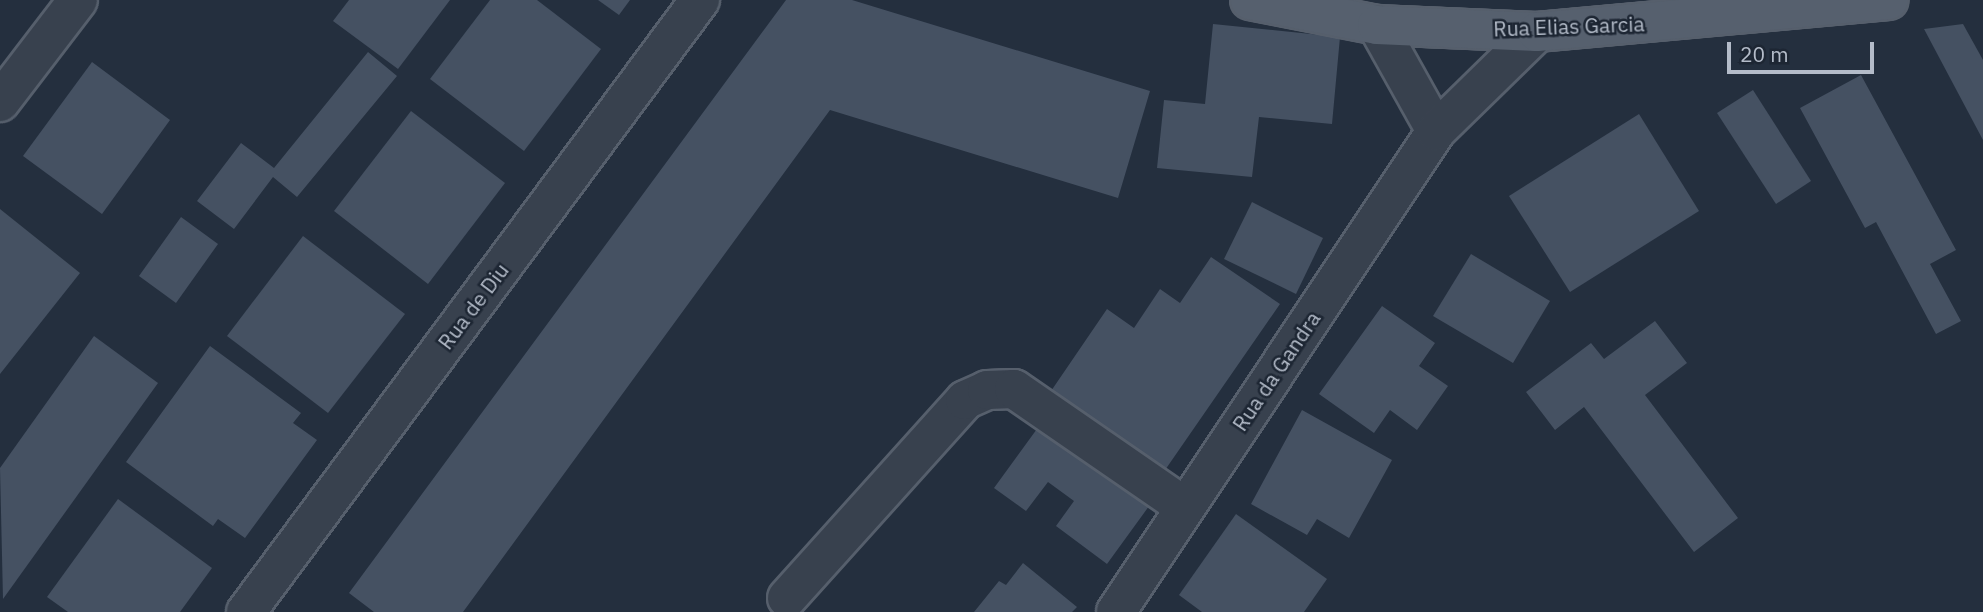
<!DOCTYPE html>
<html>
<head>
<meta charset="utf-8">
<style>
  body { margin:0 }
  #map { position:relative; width:1983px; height:612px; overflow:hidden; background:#242f3e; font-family:"IBM Plex Sans",sans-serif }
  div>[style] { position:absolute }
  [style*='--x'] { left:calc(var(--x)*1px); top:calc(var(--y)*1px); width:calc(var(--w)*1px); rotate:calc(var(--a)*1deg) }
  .building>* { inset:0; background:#455162 }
  .roads { filter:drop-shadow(2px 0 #565f6c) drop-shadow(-2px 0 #565f6c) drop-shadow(0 2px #565f6c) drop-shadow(0 -2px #565f6c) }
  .minor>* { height:38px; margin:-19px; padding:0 19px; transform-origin:19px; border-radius:19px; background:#38414e }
  .major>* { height:38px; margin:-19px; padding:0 19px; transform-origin:19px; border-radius:19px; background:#56606e }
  span { translate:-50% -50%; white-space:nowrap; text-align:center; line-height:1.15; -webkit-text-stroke:5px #1d2633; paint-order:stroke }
  .street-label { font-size:21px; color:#b4bcc9 }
  .scale { position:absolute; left:1727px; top:42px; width:147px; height:32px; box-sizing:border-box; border:4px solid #b4bcc9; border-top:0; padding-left:9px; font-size:21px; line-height:24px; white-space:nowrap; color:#b4bcc9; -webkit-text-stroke:5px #1d2633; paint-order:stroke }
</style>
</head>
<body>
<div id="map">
  <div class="building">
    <div style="clip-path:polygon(349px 0,450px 0,398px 69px,333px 21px)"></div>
    <div style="clip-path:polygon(490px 0,537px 0,601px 49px,524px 151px,430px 79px)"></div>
    <div style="clip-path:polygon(598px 0,630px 0,619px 15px)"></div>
    <div style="clip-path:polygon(786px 0,852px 0,1150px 91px,1118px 198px,830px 110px,463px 612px,374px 612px,349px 593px)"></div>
    <div style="clip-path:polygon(1213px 24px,1340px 37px,1332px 124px,1259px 117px,1252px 177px,1157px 168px,1164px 100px,1205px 104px)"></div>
    <div style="clip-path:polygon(1963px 24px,1983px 60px,1983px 140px,1924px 29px)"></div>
    <div style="clip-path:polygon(368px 52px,397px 76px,297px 197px,273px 177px,234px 229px,197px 201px,241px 143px,274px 168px)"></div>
    <div style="clip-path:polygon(92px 62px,170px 120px,102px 214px,23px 156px)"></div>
    <div style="clip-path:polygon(1861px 75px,1956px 250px,1930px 264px,1961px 321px,1936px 334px,1876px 222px,1865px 228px,1800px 108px)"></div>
    <div style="clip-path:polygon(1753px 90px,1811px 181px,1776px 204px,1717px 113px)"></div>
    <div style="clip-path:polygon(411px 111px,505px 183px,428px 284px,334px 211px)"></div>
    <div style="clip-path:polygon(1639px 114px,1699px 211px,1570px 292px,1509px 196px)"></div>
    <div style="clip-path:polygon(1252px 202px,1323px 238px,1296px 294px,1224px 259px)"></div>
    <div style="clip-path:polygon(0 209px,80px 273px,0 374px)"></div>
    <div style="clip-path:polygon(181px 217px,218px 244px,176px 303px,139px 276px)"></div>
    <div style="clip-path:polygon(303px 236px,405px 314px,328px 413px,227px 336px)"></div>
    <div style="clip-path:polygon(1471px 254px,1550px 301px,1513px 363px,1433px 316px)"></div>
    <div style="clip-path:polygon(1211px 257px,1280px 304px,1163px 473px,1049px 394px,1107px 309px,1134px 328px,1160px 289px,1180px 303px)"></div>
    <div style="clip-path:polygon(1382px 306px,1435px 343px,1419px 366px,1448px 386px,1417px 430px,1390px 410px,1374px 433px,1319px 394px)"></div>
    <div style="clip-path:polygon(1655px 321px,1687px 363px,1645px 395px,1738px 518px,1694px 552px,1584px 407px,1555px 430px,1526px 392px,1591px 343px,1604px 359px)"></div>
    <div style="clip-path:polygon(94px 336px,158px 383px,3px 599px,0 468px)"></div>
    <div style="clip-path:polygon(210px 346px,301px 413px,293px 423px,317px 440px,245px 538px,218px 519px,213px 526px,126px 462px)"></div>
    <div style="clip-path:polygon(1302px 410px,1392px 460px,1349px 538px,1317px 519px,1307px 535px,1251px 504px)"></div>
    <div style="clip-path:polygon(1042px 422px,1152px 502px,1107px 564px,1056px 526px,1074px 501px,1048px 482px,1026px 511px,994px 488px)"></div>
    <div style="clip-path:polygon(118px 499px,212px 568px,180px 612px,68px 612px,47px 597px)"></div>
    <div style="clip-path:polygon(1236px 514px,1327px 579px,1304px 612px,1202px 612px,1179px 595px)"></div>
    <div style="clip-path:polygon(1023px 563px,1077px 607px,1072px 612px,974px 612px,999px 581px,1006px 585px)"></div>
  </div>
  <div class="roads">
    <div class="minor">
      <div style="--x:1377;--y:25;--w:121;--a:60.9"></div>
      <div style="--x:0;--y:102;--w:128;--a:-52.6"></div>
      <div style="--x:787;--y:598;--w:266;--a:-48"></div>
      <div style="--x:965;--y:400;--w:24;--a:-24"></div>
      <div style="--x:987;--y:390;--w:27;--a:-2"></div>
      <div style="--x:1014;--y:389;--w:208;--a:34.6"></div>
      <div style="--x:246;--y:612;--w:762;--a:-53.43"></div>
      <div style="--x:1116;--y:612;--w:578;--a:-56.36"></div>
      <div style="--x:1436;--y:131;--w:141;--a:-44.4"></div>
    </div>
    <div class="major">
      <div style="--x:1250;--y:0;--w:129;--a:11.1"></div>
      <div style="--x:1377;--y:25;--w:160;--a:2.5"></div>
      <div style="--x:1537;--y:32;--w:353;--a:-5.2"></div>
    </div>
  </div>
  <div class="street-label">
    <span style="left:1569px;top:26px;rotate:-2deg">Rua Elias Garcia</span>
    <span style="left:473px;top:306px;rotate:-53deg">Rua de Diu</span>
    <span style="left:1276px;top:371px;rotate:-56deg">Rua da Gandra</span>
  </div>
  <div class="scale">20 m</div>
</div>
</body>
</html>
